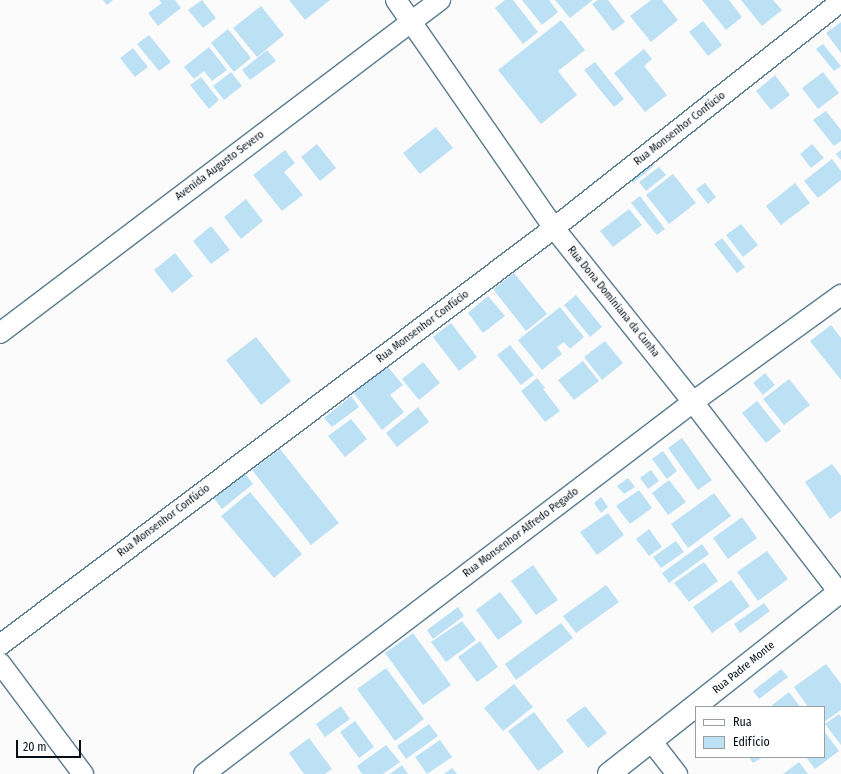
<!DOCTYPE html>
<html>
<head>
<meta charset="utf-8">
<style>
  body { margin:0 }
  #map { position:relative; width:841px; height:774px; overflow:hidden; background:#fbfbfb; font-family:"Fira Sans Condensed",sans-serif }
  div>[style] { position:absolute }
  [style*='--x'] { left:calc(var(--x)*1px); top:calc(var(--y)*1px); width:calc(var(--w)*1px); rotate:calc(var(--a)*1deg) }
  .building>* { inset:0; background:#bce1f5 }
  .roads { filter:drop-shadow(1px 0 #5a7c8e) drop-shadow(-1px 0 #5a7c8e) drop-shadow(0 1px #5a7c8e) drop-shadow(0 -1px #5a7c8e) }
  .street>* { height:20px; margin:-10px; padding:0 10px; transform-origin:10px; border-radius:10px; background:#fff }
  .secondary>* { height:22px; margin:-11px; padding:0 11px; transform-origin:11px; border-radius:11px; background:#fff }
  span { translate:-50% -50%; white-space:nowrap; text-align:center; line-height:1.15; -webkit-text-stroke:3.5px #fff; paint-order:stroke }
  .street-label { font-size:11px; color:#030e15 }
  .legend { position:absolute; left:695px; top:706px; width:130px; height:52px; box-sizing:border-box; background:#fff; border:1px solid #9a9fa1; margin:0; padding:5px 7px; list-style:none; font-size:12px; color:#030e15 }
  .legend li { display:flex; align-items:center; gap:8px; height:20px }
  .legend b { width:20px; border:1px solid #9a9fa1 }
  .scale { position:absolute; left:16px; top:740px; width:65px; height:18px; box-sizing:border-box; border:2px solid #030e15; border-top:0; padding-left:5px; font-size:12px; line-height:14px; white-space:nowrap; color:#030e15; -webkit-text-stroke:3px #fff; paint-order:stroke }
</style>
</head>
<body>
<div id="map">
  <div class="building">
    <div style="clip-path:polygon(103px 0,113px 0,107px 5px)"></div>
    <div style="clip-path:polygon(159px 0,175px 0,181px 8px,158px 26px,148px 13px,162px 3px)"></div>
    <div style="clip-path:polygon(202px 0,216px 18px,203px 28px,188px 10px)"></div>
    <div style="clip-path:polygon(289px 0,330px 0,305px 20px)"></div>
    <div style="clip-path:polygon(505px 0,513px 0,538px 32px,523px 44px,495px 8px)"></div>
    <div style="clip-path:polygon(522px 0,549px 0,558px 12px,542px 25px)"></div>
    <div style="clip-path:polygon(555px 0,593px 0,570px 18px)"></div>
    <div style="clip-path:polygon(598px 0,608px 0,625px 22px,613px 31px,592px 4px)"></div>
    <div style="clip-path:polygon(651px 0,662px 0,678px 20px,651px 42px,630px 16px)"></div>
    <div style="clip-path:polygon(702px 0,729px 0,742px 17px,726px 30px)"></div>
    <div style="clip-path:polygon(741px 0,773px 0,782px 10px,762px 26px)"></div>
    <div style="clip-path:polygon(261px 6px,284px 35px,257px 57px,233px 28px)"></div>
    <div style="clip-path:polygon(561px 20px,585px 50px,558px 71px,577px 95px,541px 124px,498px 70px)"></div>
    <div style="clip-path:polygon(703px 21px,722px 45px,708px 56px,689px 32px)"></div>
    <div style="clip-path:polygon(841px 22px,841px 53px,826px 33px)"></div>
    <div style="clip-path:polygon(228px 29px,251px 58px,234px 72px,211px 43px)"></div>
    <div style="clip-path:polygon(149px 35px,171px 62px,159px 71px,137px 44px)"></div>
    <div style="clip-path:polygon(823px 44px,841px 66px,834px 71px,816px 49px)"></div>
    <div style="clip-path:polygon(209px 47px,227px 70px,212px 81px,204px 71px,194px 79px,184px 67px)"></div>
    <div style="clip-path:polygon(133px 48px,148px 67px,135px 77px,120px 58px)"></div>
    <div style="clip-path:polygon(644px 49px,652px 59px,644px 66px,667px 95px,645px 112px,614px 73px)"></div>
    <div style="clip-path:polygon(267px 50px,276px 61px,250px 80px,242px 70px)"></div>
    <div style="clip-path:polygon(595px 62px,624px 99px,614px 107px,584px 70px)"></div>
    <div style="clip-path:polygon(231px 72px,242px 86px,224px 100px,213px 86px)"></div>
    <div style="clip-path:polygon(823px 72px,839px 93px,818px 109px,802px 88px)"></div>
    <div style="clip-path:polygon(775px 75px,790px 95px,771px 110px,756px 91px)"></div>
    <div style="clip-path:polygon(201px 77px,219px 100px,209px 109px,190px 85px)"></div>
    <div style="clip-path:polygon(826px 111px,841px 130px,841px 141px,834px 146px,813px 120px)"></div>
    <div style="clip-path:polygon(436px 127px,453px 148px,420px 174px,403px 153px)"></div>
    <div style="clip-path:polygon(317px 144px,336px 168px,320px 181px,301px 157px)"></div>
    <div style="clip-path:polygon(812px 144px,824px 158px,811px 168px,800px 154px)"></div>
    <div style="clip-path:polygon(285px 150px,295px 163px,284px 172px,303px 195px,282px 211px,253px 175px)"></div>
    <div style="clip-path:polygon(841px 150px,841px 160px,836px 154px)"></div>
    <div style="clip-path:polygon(832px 159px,841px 171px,841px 180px,818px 198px,804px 181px)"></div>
    <div style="clip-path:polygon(649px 160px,654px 166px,633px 183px,627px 176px)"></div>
    <div style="clip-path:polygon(659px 167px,666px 175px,646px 191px,639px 182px)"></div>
    <div style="clip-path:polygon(673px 174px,696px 203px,669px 224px,646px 195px)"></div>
    <div style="clip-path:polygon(705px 183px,716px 197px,708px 204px,696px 189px)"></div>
    <div style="clip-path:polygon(795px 183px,810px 203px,781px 225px,766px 206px)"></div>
    <div style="clip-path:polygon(640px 196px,665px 229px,657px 235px,631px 203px)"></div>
    <div style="clip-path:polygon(246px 199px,263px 221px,241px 239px,224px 217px)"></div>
    <div style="clip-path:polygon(629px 209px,642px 225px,613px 247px,600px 231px)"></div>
    <div style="clip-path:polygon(741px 224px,758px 245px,743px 257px,726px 235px)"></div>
    <div style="clip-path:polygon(211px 226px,230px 250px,211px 264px,193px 241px)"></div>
    <div style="clip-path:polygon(722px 238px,745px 267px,737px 273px,714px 244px)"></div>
    <div style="clip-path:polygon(175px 253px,193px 276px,172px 293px,154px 270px)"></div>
    <div style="clip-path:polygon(514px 273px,547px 314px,526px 331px,493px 289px)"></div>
    <div style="clip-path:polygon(576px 295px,602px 327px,590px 337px,564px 305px)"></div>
    <div style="clip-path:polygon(488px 296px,505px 316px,483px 333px,468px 313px)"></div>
    <div style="clip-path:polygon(560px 307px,584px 337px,570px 349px,564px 342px,557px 347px,562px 354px,542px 370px,518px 340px)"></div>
    <div style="clip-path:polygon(451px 323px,477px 357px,459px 371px,433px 337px)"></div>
    <div style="clip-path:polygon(831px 325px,841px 338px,841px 380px,810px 341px)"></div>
    <div style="clip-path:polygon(256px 337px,291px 381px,261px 405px,226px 360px)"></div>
    <div style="clip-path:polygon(605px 341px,623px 363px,602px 380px,584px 357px)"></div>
    <div style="clip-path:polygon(510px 345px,534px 375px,521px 385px,497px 355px)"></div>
    <div style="clip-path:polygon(583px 361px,599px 381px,574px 400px,558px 380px)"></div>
    <div style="clip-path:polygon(423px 362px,440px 383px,419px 400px,402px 379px)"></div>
    <div style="clip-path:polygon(387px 366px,403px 385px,390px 395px,404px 412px,382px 430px,353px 392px)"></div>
    <div style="clip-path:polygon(765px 373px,775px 385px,763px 395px,753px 383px)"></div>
    <div style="clip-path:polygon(537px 378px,545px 388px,543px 389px,560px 411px,545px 422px,521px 391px)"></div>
    <div style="clip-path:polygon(789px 379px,810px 405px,784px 425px,763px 399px)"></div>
    <div style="clip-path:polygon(351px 396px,359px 407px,332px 427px,324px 418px)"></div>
    <div style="clip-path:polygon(757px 401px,781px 431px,766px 443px,742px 413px)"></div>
    <div style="clip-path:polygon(418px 407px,429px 422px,397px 447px,386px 433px)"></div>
    <div style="clip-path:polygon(351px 419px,367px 439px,345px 457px,328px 436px)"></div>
    <div style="clip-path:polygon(682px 438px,712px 480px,698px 490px,668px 448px)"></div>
    <div style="clip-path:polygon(280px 449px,339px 523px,311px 545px,252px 470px)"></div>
    <div style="clip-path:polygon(663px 451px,677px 471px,667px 479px,652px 459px)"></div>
    <div style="clip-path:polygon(832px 464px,841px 476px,841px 511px,830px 519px,805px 482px)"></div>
    <div style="clip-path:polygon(651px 470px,659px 481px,648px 489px,640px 478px)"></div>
    <div style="clip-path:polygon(244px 472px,253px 484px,222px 509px,213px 497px)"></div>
    <div style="clip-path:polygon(628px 478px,635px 487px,624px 494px,617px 486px)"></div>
    <div style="clip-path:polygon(669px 480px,686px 502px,668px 515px,652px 493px)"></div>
    <div style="clip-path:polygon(639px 490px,652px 508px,630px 524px,616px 506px)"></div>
    <div style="clip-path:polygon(250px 492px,302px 554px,274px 578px,221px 516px)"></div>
    <div style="clip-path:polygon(714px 493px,731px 516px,688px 548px,671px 524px)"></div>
    <div style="clip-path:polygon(601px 497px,608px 507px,601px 513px,594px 503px)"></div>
    <div style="clip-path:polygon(608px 513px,624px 535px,597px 555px,580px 532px)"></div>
    <div style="clip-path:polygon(742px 517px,757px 538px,728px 559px,713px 538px)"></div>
    <div style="clip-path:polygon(649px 529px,662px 547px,649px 556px,636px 539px)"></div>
    <div style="clip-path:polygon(676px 541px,684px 552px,661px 568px,653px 557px)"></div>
    <div style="clip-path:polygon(702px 544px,709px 554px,669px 583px,662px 573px)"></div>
    <div style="clip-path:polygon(767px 551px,788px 579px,758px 601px,737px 572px)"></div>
    <div style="clip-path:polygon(704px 562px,718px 581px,689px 602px,674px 583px)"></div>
    <div style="clip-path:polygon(533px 565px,558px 600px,536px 615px,511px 581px)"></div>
    <div style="clip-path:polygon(731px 580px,750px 606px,712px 633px,693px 607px)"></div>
    <div style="clip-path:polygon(606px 585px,619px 602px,576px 633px,563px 616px)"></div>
    <div style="clip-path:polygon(500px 592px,523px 622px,498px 640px,476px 610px)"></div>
    <div style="clip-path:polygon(764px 603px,770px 611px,740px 633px,734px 624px)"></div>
    <div style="clip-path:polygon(458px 607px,464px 616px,433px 639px,427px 630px)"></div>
    <div style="clip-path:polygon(462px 621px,476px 640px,446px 662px,431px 642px)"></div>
    <div style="clip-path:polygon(561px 623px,573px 638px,516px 680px,505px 664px)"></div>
    <div style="clip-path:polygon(413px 633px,451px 685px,423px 705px,385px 653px)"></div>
    <div style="clip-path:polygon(480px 641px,498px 667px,477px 682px,458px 657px)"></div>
    <div style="clip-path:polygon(826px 664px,841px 684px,841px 710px,824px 722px,824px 707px,808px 707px,794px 687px)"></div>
    <div style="clip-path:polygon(386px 668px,424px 719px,395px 741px,357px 689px)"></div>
    <div style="clip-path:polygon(781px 669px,788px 677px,759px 699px,753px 691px)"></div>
    <div style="clip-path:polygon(514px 684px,533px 707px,503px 731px,484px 708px)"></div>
    <div style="clip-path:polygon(789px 692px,800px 707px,774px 707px,772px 705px)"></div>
    <div style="clip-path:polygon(341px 706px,350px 719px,325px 737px,316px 724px)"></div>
    <div style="clip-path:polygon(585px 706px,607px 733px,588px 748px,566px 720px)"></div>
    <div style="clip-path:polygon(534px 712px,564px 752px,538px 771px,508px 731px)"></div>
    <div style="clip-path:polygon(839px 714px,841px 717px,841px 745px,825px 724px)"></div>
    <div style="clip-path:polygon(355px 721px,374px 747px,359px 758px,340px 732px)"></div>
    <div style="clip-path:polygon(429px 724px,438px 736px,406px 759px,397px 746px)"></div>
    <div style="clip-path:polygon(824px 731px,839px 751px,815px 769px,806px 757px,824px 757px)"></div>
    <div style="clip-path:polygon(309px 738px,332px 769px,325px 774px,304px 774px,289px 753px)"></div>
    <div style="clip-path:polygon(440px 740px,452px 757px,427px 774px,415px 757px)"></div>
    <div style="clip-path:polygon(386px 745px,400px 762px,383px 774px,362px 774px,357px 766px)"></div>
    <div style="clip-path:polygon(749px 757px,763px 757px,753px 763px)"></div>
    <div style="clip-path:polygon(799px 762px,808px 774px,783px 774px)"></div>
    <div style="clip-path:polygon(402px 765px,408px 774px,390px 774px)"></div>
    <div style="clip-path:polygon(452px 768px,457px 774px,444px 774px)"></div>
  </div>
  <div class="roads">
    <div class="street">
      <div style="--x:396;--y:0;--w:277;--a:55.3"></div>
      <div style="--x:554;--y:228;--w:223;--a:51.4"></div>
      <div style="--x:693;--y:402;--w:243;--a:52.5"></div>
      <div style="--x:0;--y:333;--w:552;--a:-37.12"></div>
      <div style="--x:0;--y:645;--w:693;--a:-36.97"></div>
      <div style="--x:554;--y:228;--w:366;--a:-38.3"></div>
      <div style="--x:0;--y:663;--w:139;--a:53.2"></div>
      <div style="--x:652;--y:742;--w:41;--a:52"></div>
      <div style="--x:204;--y:774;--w:614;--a:-37.26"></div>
      <div style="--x:693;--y:402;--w:183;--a:-35.9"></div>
    </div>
    <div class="secondary">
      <div style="--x:609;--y:774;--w:295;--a:-38.3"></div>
    </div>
  </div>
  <div class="street-label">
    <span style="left:680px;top:129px;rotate:-38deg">Rua Monsenhor Confúcio</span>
    <span style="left:220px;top:166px;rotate:-37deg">Avenida Augusto Severo</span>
    <span style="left:613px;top:302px;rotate:51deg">Rua Dona Dominiana da Cunha</span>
    <span style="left:423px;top:327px;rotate:-37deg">Rua Monsenhor Confúcio</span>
    <span style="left:164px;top:521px;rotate:-37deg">Rua Monsenhor Confúcio</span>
    <span style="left:521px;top:533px;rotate:-37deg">Rua Monsenhor Alfredo Pegado</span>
    <span style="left:744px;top:668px;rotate:-39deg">Rua Padre Monte</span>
  </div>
  <ul class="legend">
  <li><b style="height:5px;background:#fff"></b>Rua</li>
  <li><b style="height:11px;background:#bce1f5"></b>Edifício</li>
  </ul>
  <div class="scale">20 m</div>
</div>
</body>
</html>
